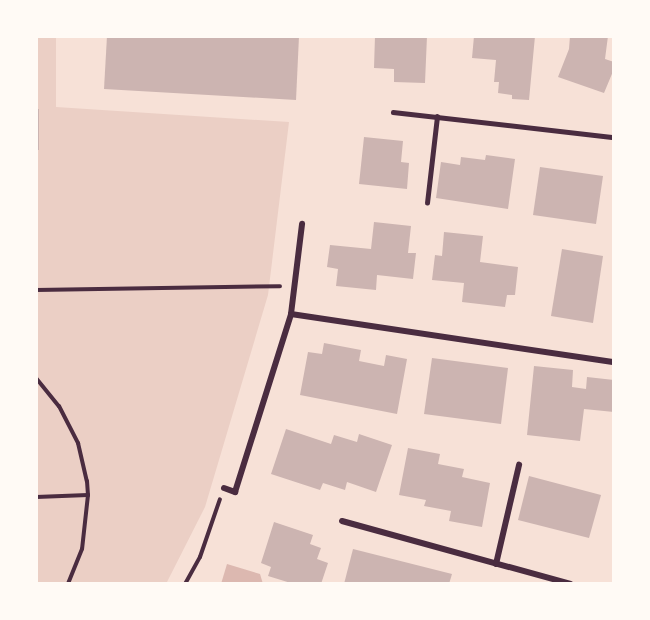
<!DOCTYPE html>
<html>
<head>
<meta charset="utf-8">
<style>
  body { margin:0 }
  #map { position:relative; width:650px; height:620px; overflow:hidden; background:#f7e1d7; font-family:Arial,sans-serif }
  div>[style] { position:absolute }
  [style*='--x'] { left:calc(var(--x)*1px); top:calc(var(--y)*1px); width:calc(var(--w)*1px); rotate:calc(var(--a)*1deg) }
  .green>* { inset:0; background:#ebcfc5 }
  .water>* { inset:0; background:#dcb8b0 }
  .building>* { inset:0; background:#ccb4b1 }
  .path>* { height:4px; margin:-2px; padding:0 2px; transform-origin:2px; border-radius:2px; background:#4a2c40 }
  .service>* { height:4.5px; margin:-2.25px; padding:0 2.25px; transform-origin:2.25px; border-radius:2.25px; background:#4a2c40 }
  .minor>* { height:6px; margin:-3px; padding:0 3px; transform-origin:3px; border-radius:3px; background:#4a2c40 }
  span { translate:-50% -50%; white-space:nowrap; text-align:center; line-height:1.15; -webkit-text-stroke:6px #fffaf5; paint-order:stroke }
  .frame { position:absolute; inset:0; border:38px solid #fffaf5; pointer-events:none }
</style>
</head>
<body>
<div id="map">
  <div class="green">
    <div style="clip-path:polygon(36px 36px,56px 36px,56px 107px,289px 122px,268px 295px,205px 507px,166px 584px,36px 584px)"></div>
  </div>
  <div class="water">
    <div style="clip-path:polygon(227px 564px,260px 574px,263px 584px,221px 584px)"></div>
  </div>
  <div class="building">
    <div style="clip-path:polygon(107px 36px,299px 36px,296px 100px,104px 89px)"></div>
    <div style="clip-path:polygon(375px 36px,427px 36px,425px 83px,394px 82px,394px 69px,374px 68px)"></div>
    <div style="clip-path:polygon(474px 36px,535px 36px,529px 100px,512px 99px,512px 95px,498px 93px,499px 82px,494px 82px,496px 60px,472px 58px)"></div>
    <div style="clip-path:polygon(570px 36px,608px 36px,605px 59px,614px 62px,614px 69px,604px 93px,558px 77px,569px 49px)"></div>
    <div style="clip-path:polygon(36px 109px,39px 109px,39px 150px,36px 150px)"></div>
    <div style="clip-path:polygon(364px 137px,403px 141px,401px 162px,409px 163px,407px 189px,359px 184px)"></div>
    <div style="clip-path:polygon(486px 155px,515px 159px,508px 209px,436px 198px,441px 162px,460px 165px,461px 157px,485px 160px)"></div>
    <div style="clip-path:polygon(540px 167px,603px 176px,596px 224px,533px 215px)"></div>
    <div style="clip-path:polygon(374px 222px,411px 226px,408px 253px,416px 253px,413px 279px,377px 275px,376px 290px,336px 286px,338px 269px,327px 267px,330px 245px,371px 249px)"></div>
    <div style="clip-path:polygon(444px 232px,483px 236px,480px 262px,518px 267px,515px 295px,507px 295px,505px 307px,462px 302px,464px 283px,432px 280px,435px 255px,442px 256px)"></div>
    <div style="clip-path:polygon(562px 249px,603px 256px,593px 323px,551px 316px)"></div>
    <div style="clip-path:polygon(324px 343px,361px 350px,359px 361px,384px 366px,386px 355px,407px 359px,397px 414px,300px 395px,308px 352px,322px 354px)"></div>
    <div style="clip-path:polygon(432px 358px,508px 368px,501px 424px,424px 414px)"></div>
    <div style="clip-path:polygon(534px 366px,573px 370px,572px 387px,586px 389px,587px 377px,614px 380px,614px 412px,584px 409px,580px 441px,527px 435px)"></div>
    <div style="clip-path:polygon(286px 429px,331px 444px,334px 435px,357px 442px,359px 434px,392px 445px,376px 492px,347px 482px,345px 490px,323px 483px,320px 490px,271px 474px)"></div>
    <div style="clip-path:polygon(408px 448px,440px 454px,438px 464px,464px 469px,462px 477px,490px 483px,482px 527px,449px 521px,451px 511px,424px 506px,426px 500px,399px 495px)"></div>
    <div style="clip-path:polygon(529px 476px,601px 495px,589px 538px,518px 520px)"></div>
    <div style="clip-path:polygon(274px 522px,313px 535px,310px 544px,321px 548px,317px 559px,328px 563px,321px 584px,294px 584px,268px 576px,271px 567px,261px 563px)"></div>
    <div style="clip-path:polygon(353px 549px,452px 574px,449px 584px,344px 584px)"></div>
  </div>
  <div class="path">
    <div style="--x:36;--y:290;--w:244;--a:-0.9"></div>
    <div style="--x:36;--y:378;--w:36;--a:51"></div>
    <div style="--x:59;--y:406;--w:42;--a:62.8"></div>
    <div style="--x:78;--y:443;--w:39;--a:77"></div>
    <div style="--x:87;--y:481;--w:14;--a:86"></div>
    <div style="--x:88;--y:495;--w:54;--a:96.3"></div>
    <div style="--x:82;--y:549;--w:38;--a:112"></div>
    <div style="--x:36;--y:497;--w:52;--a:-2.2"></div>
    <div style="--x:185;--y:584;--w:31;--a:-61"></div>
    <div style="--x:200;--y:557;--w:61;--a:-71"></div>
  </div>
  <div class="service">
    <div style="--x:393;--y:112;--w:222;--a:6.5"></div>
    <div style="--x:427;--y:203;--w:87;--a:-83.4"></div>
  </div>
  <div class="minor">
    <div style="--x:291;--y:314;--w:327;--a:8.5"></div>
    <div style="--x:224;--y:488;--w:12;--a:20"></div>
    <div style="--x:235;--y:492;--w:187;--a:-72.5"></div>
    <div style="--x:291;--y:314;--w:91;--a:-83"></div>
    <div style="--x:342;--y:521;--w:237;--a:15.4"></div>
    <div style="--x:496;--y:564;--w:102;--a:-76.9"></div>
  </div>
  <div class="frame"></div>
</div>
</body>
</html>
